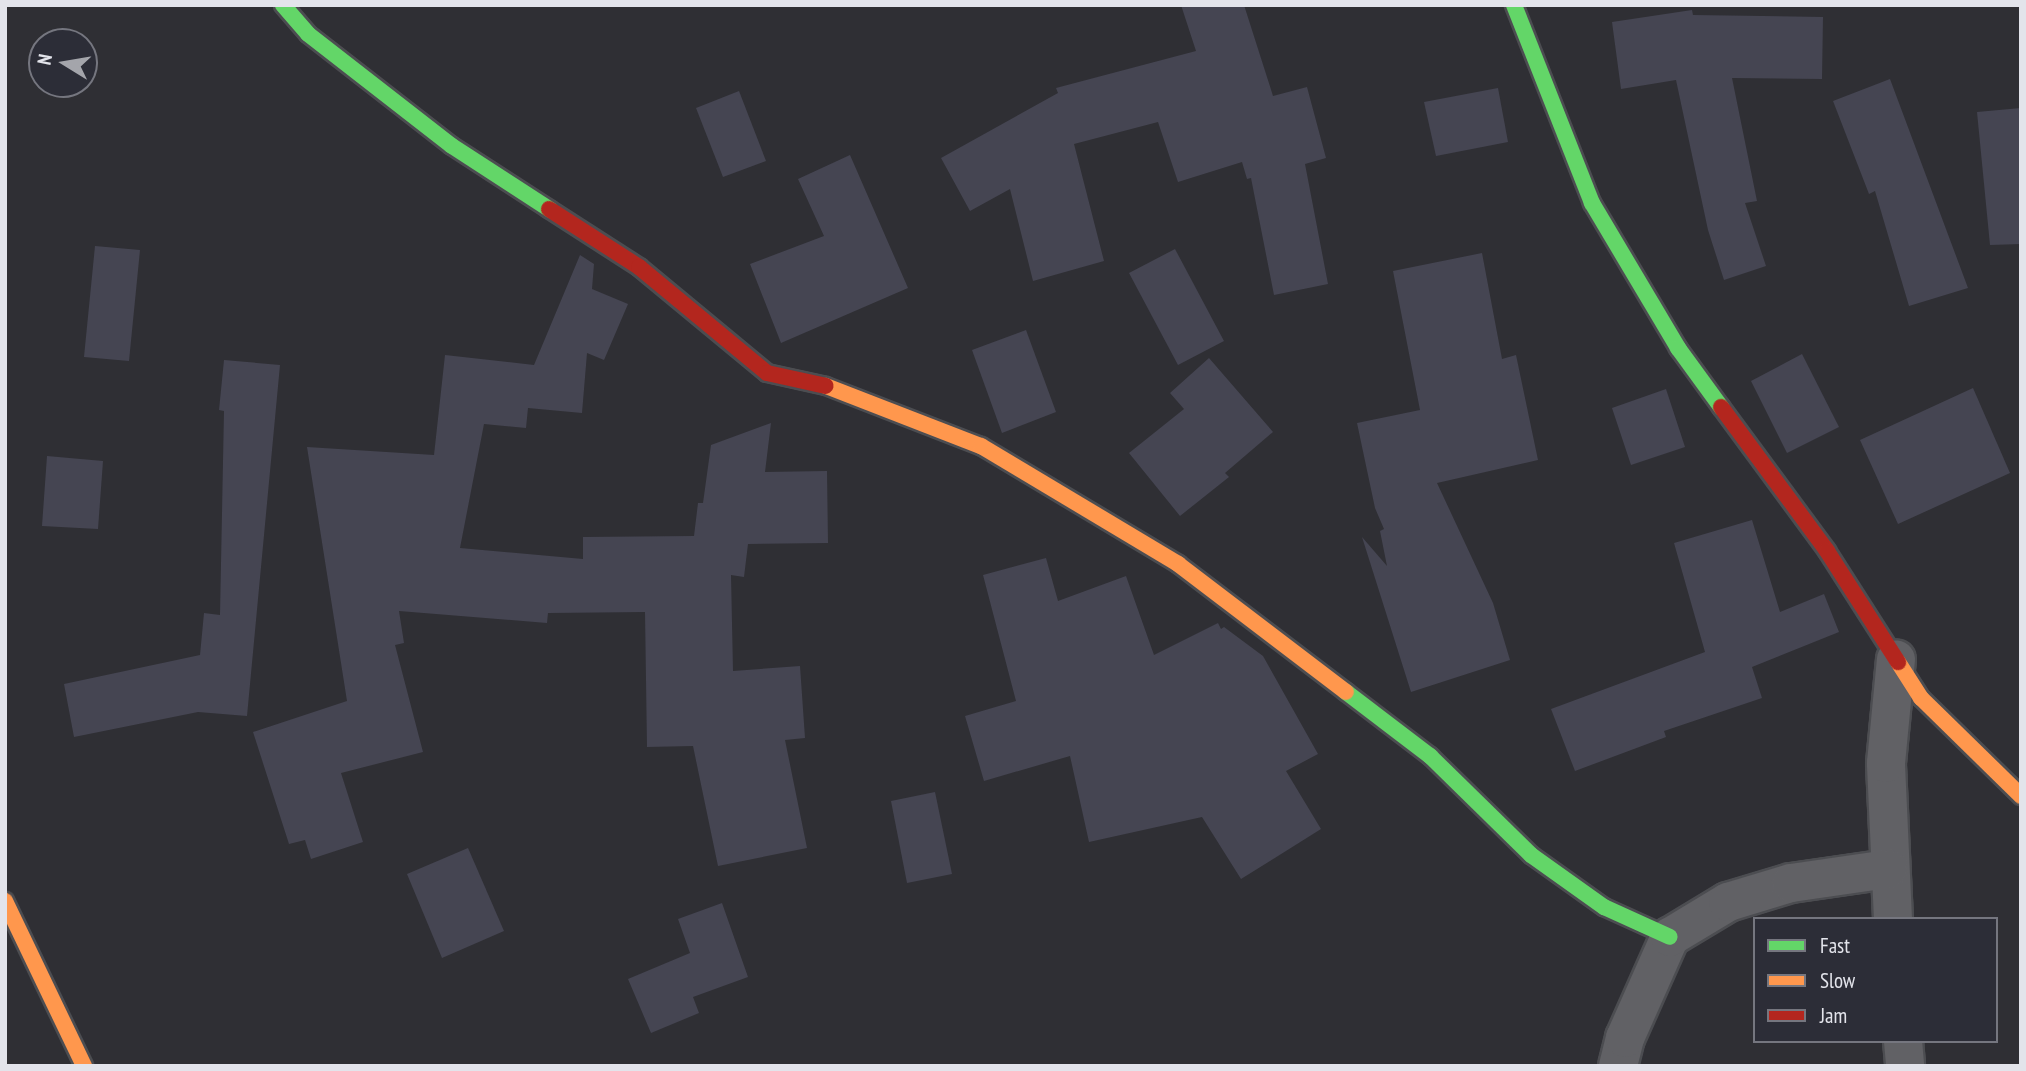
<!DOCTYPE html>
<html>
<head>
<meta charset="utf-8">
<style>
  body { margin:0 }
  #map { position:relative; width:2026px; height:1071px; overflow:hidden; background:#2f2f34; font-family:"PT Sans Narrow",sans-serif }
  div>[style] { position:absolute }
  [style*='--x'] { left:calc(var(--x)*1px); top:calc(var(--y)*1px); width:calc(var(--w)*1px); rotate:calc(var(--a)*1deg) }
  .building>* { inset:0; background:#454552 }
  .roads { filter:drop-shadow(2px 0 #4c4d51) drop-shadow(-2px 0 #4c4d51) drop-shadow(0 2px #4c4d51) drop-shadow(0 -2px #4c4d51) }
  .street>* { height:38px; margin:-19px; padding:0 19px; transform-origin:19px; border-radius:19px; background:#616165 }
  .fast>* { height:16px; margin:-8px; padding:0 8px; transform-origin:8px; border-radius:8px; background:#63d668 }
  .slow>* { height:16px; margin:-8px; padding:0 8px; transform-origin:8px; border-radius:8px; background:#ff974d }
  .jam>* { height:16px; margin:-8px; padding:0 8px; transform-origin:8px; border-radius:8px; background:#b3261e }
  span { translate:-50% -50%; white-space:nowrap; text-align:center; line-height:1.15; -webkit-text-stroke:7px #2c2d37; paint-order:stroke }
  .frame { position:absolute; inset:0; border:7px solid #e3e4eb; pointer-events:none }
  .legend { position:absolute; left:1753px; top:917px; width:245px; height:126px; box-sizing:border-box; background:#2c2d37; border:2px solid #75767f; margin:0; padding:9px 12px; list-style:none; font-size:21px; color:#e3e4eb }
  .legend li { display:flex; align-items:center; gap:14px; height:35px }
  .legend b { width:35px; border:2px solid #75767f }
  .north { position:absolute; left:28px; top:28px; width:70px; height:70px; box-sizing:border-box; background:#2c2d37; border:2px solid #75767f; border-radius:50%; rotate:281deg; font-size:19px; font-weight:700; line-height:28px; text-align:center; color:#e3e4eb }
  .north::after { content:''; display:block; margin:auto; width:24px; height:32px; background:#a4a5ab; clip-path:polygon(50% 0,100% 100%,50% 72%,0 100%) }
</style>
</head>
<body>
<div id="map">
  <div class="building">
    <div style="clip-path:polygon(1181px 5px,1244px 5px,1273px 96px,1307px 87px,1326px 158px,1305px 164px,1328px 284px,1274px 295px,1251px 178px,1247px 179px,1242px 162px,1178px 182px,1158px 122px,1074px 144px,1104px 261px,1033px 281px,1010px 189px,970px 211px,941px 158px,1058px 93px,1056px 88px,1196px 51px)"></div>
    <div style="clip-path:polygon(1692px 10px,1693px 15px,1823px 17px,1822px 79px,1732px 78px,1757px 201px,1745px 203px,1766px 266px,1724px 280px,1708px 230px,1676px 80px,1621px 89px,1612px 22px)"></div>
    <div style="clip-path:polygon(1890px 79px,1968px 288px,1909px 306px,1875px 191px,1869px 194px,1833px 101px)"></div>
    <div style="clip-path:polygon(1498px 88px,1508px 142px,1436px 156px,1424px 102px)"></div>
    <div style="clip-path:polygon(739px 91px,766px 161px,723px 177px,696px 108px)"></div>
    <div style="clip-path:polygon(2021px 108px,2021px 244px,1990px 245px,1977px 112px)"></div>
    <div style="clip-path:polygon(850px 155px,908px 288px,781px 343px,750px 264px,824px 236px,798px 179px)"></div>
    <div style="clip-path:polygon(95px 246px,140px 250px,129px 361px,84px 357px)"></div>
    <div style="clip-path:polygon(1175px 249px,1224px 341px,1178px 365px,1129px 273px)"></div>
    <div style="clip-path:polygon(1482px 253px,1502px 359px,1516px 355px,1538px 460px,1437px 483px,1493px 603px,1510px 660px,1411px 692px,1362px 537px,1387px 566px,1380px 531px,1384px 529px,1375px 508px,1357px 423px,1420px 410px,1393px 271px)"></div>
    <div style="clip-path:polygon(580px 255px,594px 264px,592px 289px,628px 304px,604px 360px,587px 353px,582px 413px,528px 408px,526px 428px,484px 424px,460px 548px,583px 559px,583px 537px,694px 536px,698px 503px,703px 503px,711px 445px,771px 423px,765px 472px,827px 471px,828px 543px,748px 544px,744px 577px,731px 575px,733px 671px,800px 666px,805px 738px,785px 740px,807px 848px,718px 866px,693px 746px,647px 747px,645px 612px,548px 613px,547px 623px,399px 611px,404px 643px,395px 645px,423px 752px,341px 773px,363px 842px,311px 859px,305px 840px,289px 844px,253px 732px,347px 701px,307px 447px,434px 455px,445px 355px,534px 365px)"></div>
    <div style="clip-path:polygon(1026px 330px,1056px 412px,1002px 433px,972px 350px)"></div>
    <div style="clip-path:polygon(1802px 354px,1839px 427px,1787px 453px,1751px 381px)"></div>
    <div style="clip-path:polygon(1209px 358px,1273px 432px,1225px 473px,1229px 477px,1180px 516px,1129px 453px,1184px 409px,1170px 393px)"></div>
    <div style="clip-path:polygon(224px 360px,280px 365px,247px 716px,198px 712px,74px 737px,64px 684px,200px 655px,204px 613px,220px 615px,224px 411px,219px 410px)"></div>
    <div style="clip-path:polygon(1973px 388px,2010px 473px,1898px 524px,1860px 440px)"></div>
    <div style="clip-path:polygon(1666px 389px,1685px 447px,1631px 465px,1612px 408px)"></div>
    <div style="clip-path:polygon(47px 456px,103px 461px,98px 529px,42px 526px)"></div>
    <div style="clip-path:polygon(1752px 520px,1780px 612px,1824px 594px,1839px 632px,1752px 667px,1762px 698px,1664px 731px,1666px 737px,1575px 771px,1551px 709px,1705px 652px,1674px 543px)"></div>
    <div style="clip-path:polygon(1046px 558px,1058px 601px,1126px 576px,1154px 655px,1218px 623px,1221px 629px,1224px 627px,1263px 656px,1318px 754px,1286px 771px,1321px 829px,1241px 879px,1202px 817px,1089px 842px,1070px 756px,984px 781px,965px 716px,1016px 701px,983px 575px)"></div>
    <div style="clip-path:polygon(935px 792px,952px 874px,907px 883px,891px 801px)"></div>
    <div style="clip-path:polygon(468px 848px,504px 931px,442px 958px,407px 874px)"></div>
    <div style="clip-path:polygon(722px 903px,748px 977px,693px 997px,699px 1013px,651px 1033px,628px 979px,690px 953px,678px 919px)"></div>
  </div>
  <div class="roads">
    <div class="street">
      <div style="--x:1893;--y:919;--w:156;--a:-92.6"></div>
      <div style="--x:1886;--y:763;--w:104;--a:-84.5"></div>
      <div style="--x:1903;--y:1041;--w:25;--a:85"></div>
      <div style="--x:1618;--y:1066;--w:29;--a:-76"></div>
      <div style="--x:1625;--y:1038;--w:111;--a:-66"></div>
      <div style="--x:1670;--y:937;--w:68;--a:-31.1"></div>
      <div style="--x:1728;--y:902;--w:66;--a:-16.8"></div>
      <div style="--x:1791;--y:883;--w:98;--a:-8.2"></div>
    </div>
    <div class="fast">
      <div style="--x:283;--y:5;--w:38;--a:49"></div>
      <div style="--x:308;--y:34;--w:182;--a:37.9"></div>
      <div style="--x:452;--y:146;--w:116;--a:33"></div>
      <div style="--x:1514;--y:5;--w:213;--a:68.5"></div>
      <div style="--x:1592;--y:203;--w:169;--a:59.3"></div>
      <div style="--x:1678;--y:348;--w:73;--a:53.9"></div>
      <div style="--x:1346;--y:692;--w:106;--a:37.3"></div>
      <div style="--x:1430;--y:756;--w:141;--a:44.4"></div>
      <div style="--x:1531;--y:855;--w:90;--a:35.5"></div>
      <div style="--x:1604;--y:907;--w:72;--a:24.4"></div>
    </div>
    <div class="slow">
      <div style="--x:826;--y:386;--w:166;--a:21.2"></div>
      <div style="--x:981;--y:446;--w:230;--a:30.9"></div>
      <div style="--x:1178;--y:564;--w:211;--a:37.3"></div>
      <div style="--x:1898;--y:662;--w:43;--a:57.4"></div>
      <div style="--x:1921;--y:698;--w:140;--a:44.4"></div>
      <div style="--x:5;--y:901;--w:183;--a:64.4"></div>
    </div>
    <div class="jam">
      <div style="--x:549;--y:209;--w:107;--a:32.8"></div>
      <div style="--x:639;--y:267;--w:166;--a:39.6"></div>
      <div style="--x:767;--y:373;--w:60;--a:12.4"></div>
      <div style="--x:1721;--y:407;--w:179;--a:53.6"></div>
      <div style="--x:1827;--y:551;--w:132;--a:57.4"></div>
    </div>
  </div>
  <div class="frame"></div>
  <ul class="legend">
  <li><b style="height:9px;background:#63d668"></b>Fast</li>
  <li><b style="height:9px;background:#ff974d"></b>Slow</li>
  <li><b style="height:9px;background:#b3261e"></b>Jam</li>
  </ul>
  <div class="north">N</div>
</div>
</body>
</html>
